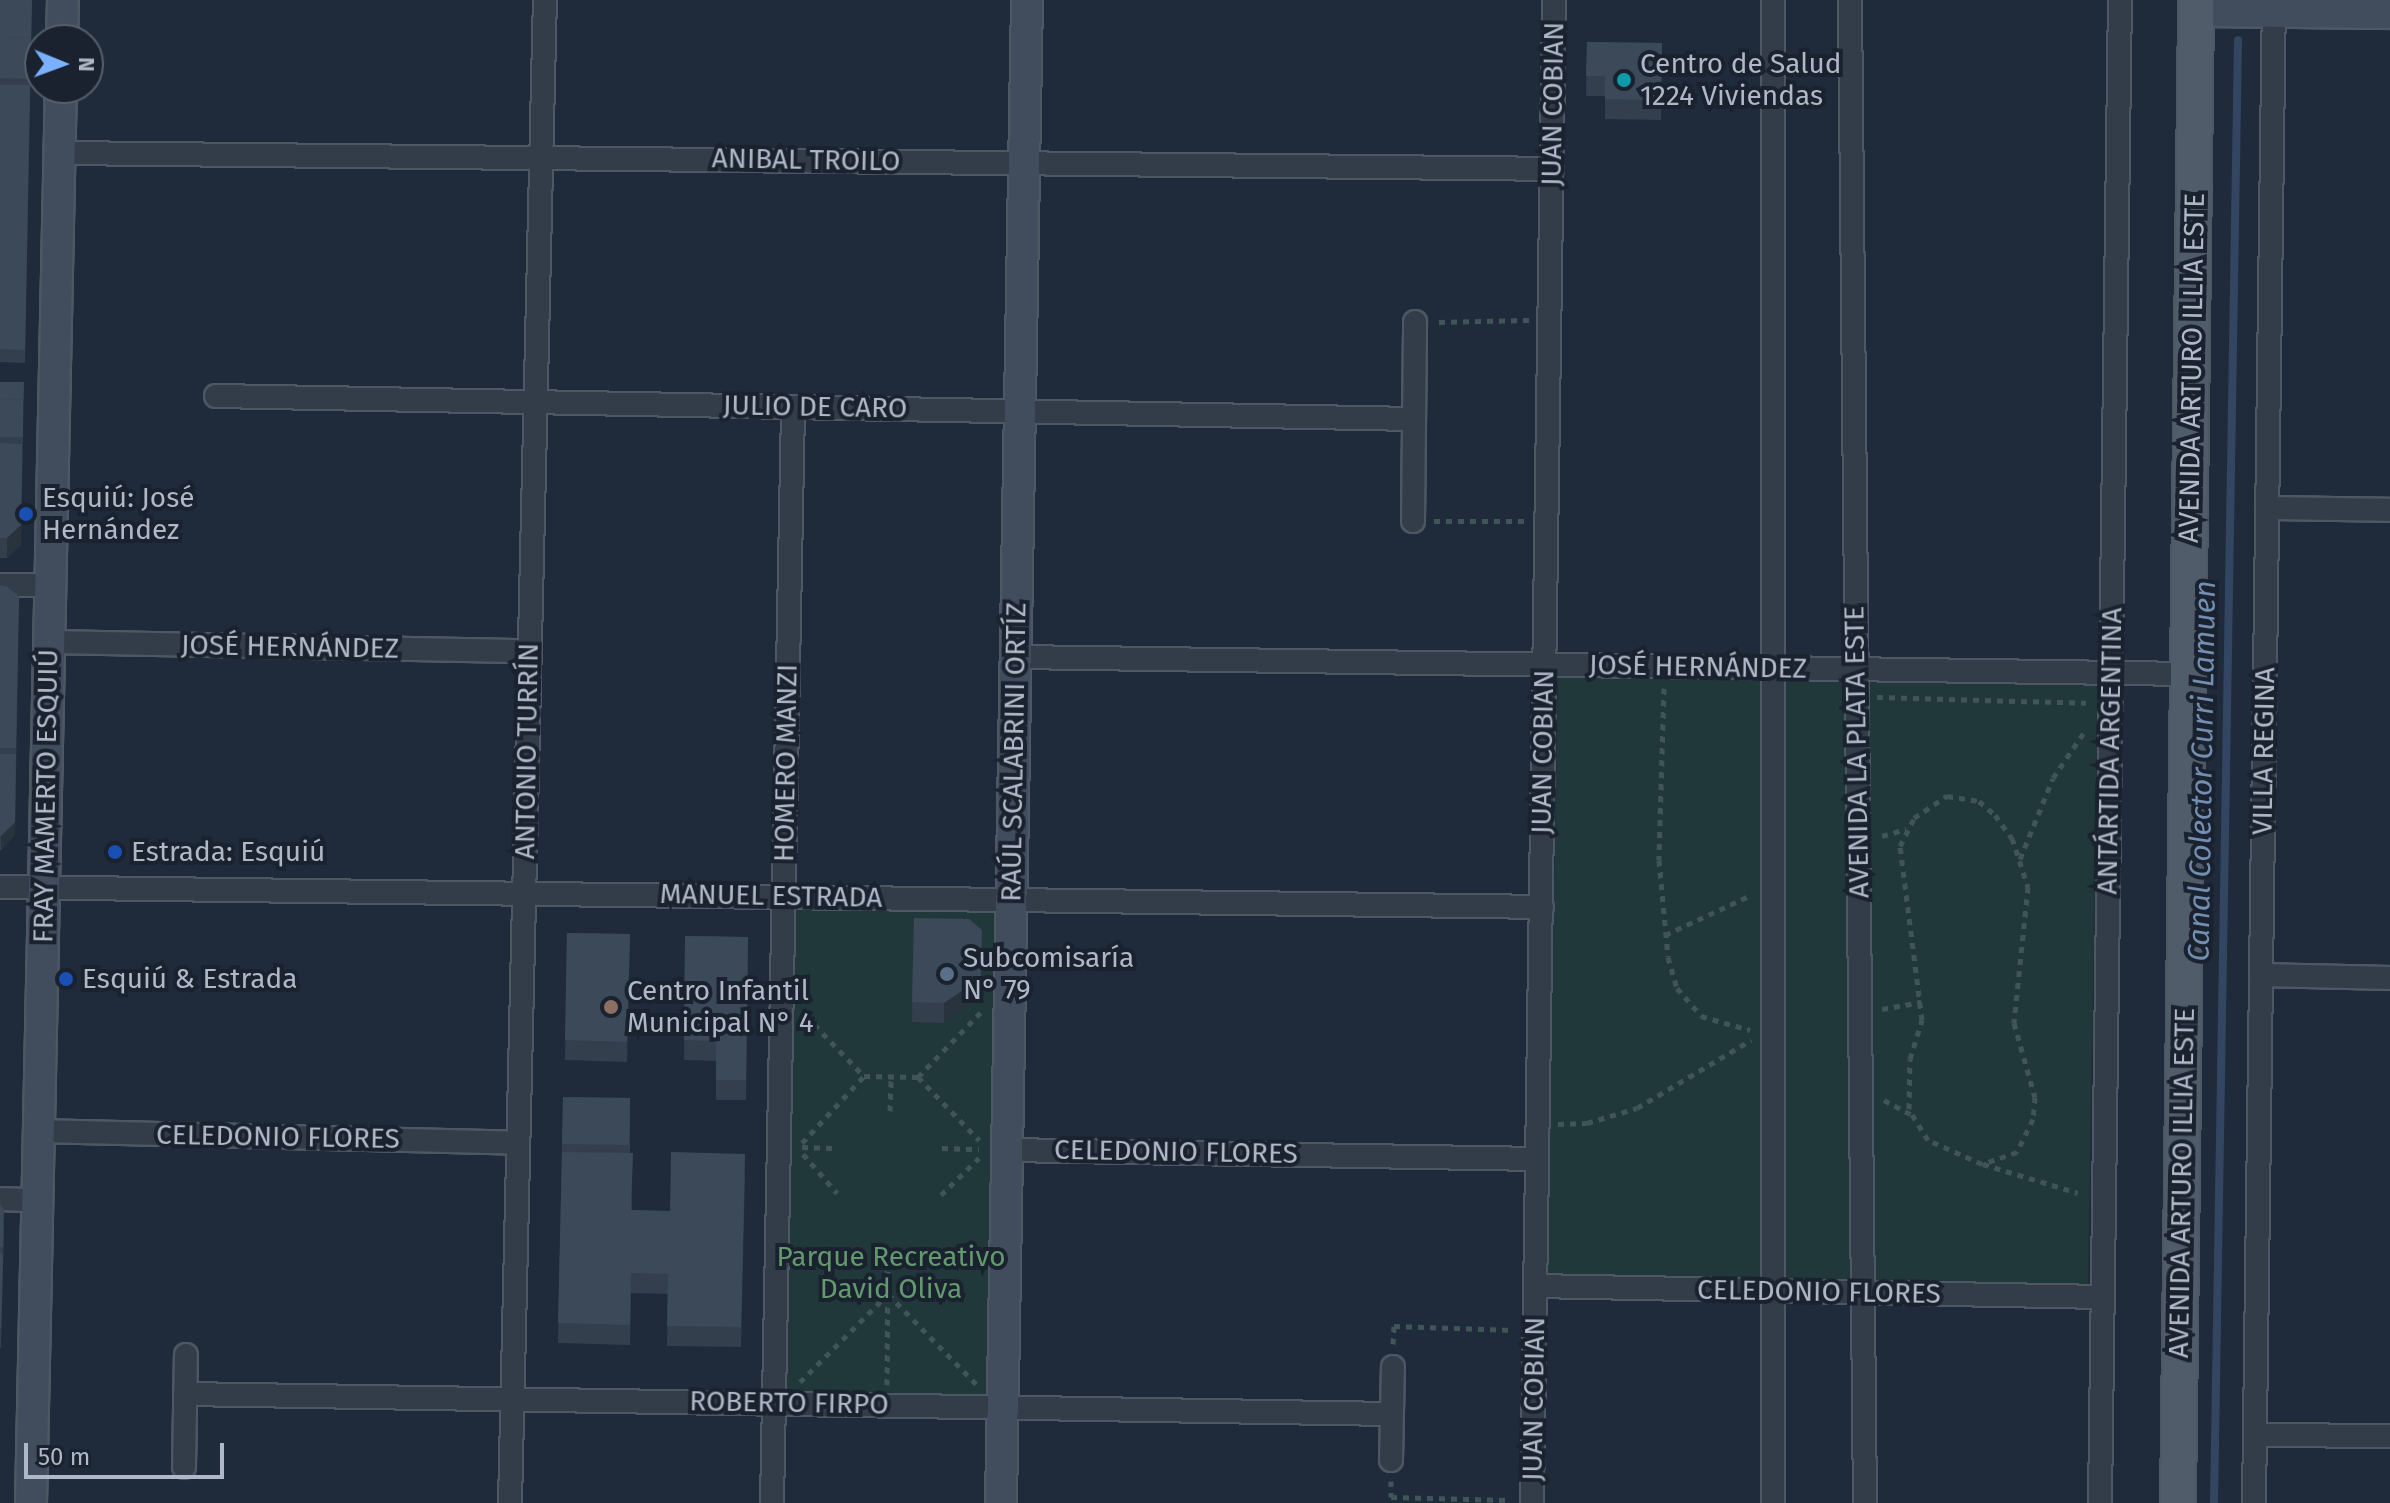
<!DOCTYPE html>
<html>
<head>
<meta charset="utf-8">
<style>
  body { margin:0 }
  #map { position:relative; width:2390px; height:1503px; overflow:hidden; background:#1f2b3a; font-family:"Fira Sans",sans-serif }
  div>[style] { position:absolute }
  [style*='--x'] { left:calc(var(--x)*1px); top:calc(var(--y)*1px); width:calc(var(--w)*1px); rotate:calc(var(--a)*1deg) }
  .green>* { inset:0; background:#21383b }
  .stream>* { height:8px; margin:-4px; padding:0 4px; transform-origin:4px; border-radius:4px; background:#324662 }
  .path>* { height:5px; margin-top:-2.5px; transform-origin:0; background:repeating-linear-gradient(90deg,#3f5558 0 6px,transparent 0 12px) }
  .roads { filter:drop-shadow(2px 0 #4e5864) drop-shadow(-2px 0 #4e5864) drop-shadow(0 2px #4e5864) drop-shadow(0 -2px #4e5864) }
  .street>* { height:22px; margin:-11px; padding:0 11px; transform-origin:11px; border-radius:11px; background:#333d4a }
  .secondary>* { height:30px; margin:-15px; padding:0 15px; transform-origin:15px; border-radius:15px; background:#414c5d }
  .primary>* { height:34px; margin:-17px; padding:0 17px; transform-origin:17px; border-radius:17px; background:#515c6a }
  .wall>* { inset:0; background:#333f4d }
  .shaded-wall>* { inset:0; background:#29333e }
  .building>* { inset:0; background:#3b4959 }
  .dots>* { width:22px; height:22px; translate:-50% -50%; box-sizing:border-box; border:4px solid #19222e; border-radius:50% }
  span { translate:-50% -50%; white-space:nowrap; text-align:center; line-height:1.15; -webkit-text-stroke:8px #19222e; paint-order:stroke }
  .poi-label { font-size:28px; color:#aeb8c6 }
  .left { translate:0 -50%; text-align:left }
  .street-label { font-size:28px; color:#aeb8c6 }
  .park-label { font-size:28px; color:#64986f }
  .water-label { font-size:30px; color:#748eb1; font-style:italic }
  .north { position:absolute; left:24px; top:24px; width:80px; height:80px; box-sizing:border-box; background:#19222e; border:2px solid #555e6b; border-radius:50%; rotate:91deg; font-size:22px; font-weight:700; line-height:32px; text-align:center; color:#aeb8c6 }
  .north::after { content:''; display:block; margin:auto; width:28px; height:36px; background:#7bb0fe; clip-path:polygon(50% 0,100% 100%,50% 72%,0 100%) }
  .scale { position:absolute; left:24px; top:1443px; width:200px; height:36px; box-sizing:border-box; border:4px solid #aeb8c6; border-top:0; padding-left:10px; font-size:24px; line-height:28px; white-space:nowrap; color:#aeb8c6; -webkit-text-stroke:6px #19222e; paint-order:stroke }
</style>
</head>
<body>
<div id="map">
  <div class="green">
    <div style="clip-path:polygon(1558px 675px,2098px 685px,2088px 1285px,1547px 1276px)"></div>
    <div style="clip-path:polygon(784px 896px,1011px 899px,1002px 1407px,774px 1403px)"></div>
  </div>
  <div class="stream">
    <div style="--x:2214;--y:1503;--w:1463;--a:-89.06"></div>
  </div>
  <div class="path">
    <div style="--x:1439;--y:322;--w:90;--a:-1.3"></div>
    <div style="--x:1434;--y:521;--w:90;--a:0"></div>
    <div style="--x:1664;--y:688;--w:172;--a:91.7"></div>
    <div style="--x:1659;--y:860;--w:97;--a:84.7"></div>
    <div style="--x:1668;--y:957;--w:32;--a:74"></div>
    <div style="--x:1677;--y:988;--w:37;--a:49"></div>
    <div style="--x:1701;--y:1016;--w:51;--a:15.9"></div>
    <div style="--x:1877;--y:697;--w:209;--a:1.6"></div>
    <div style="--x:1947;--y:796;--w:32;--a:9"></div>
    <div style="--x:1979;--y:801;--w:21;--a:41"></div>
    <div style="--x:1995;--y:815;--w:29;--a:54"></div>
    <div style="--x:2012;--y:838;--w:52;--a:71.9"></div>
    <div style="--x:2028;--y:887;--w:137;--a:95.9"></div>
    <div style="--x:2014;--y:1023;--w:77;--a:74.2"></div>
    <div style="--x:2035;--y:1097;--w:22;--a:95"></div>
    <div style="--x:2033;--y:1119;--w:37;--a:116"></div>
    <div style="--x:2017;--y:1152;--w:37;--a:161"></div>
    <div style="--x:1982;--y:1164;--w:59;--a:-156"></div>
    <div style="--x:1928;--y:1140;--w:36;--a:-122"></div>
    <div style="--x:1909;--y:1109;--w:50;--a:-88.9"></div>
    <div style="--x:1910;--y:1059;--w:41;--a:-72.9"></div>
    <div style="--x:1922;--y:1020;--w:175;--a:-97.2"></div>
    <div style="--x:1900;--y:846;--w:31;--a:-63"></div>
    <div style="--x:1914;--y:818;--w:40;--a:-34"></div>
    <div style="--x:1882;--y:836;--w:25;--a:-16"></div>
    <div style="--x:2020;--y:859;--w:87;--a:-67.8"></div>
    <div style="--x:2053;--y:778;--w:57;--a:-55.8"></div>
    <div style="--x:1665;--y:935;--w:95;--a:-24.9"></div>
    <div style="--x:1882;--y:1009;--w:40;--a:-10"></div>
    <div style="--x:806;--y:1016;--w:83;--a:46"></div>
    <div style="--x:864;--y:1076;--w:54;--a:1.1"></div>
    <div style="--x:918;--y:1077;--w:88;--a:45.9"></div>
    <div style="--x:918;--y:1077;--w:92;--a:-45.9"></div>
    <div style="--x:1884;--y:1100;--w:30;--a:28"></div>
    <div style="--x:890;--y:1111;--w:34;--a:-88"></div>
    <div style="--x:1558;--y:1124;--w:29;--a:-2"></div>
    <div style="--x:1587;--y:1123;--w:52;--a:-16.7"></div>
    <div style="--x:1637;--y:1108;--w:133;--a:-30.8"></div>
    <div style="--x:802;--y:1143;--w:91;--a:-47.2"></div>
    <div style="--x:802;--y:1147;--w:36;--a:2"></div>
    <div style="--x:942;--y:1148;--w:37;--a:2"></div>
    <div style="--x:803;--y:1154;--w:52;--a:48.9"></div>
    <div style="--x:1983;--y:1164;--w:99;--a:17"></div>
    <div style="--x:941;--y:1195;--w:53;--a:-44.2"></div>
    <div style="--x:1393;--y:1344;--w:18;--a:-87"></div>
    <div style="--x:1394;--y:1326;--w:120;--a:1.9"></div>
    <div style="--x:800;--y:1382;--w:124;--a:-45"></div>
    <div style="--x:888;--y:1294;--w:126;--a:45.6"></div>
    <div style="--x:887;--y:1385;--w:132;--a:-89.6"></div>
    <div style="--x:1391;--y:1481;--w:16;--a:90"></div>
    <div style="--x:1391;--y:1497;--w:117;--a:1.5"></div>
  </div>
  <div class="roads">
    <div class="street">
      <div style="--x:1773;--y:0;--w:1503;--a:90"></div>
      <div style="--x:1850;--y:0;--w:1503;--a:89.43"></div>
      <div style="--x:60;--y:153;--w:1492;--a:0.61"></div>
      <div style="--x:216;--y:396;--w:1198;--a:1.1"></div>
      <div style="--x:2267;--y:508;--w:123;--a:0.9"></div>
      <div style="--x:1413;--y:521;--w:199;--a:-89.4"></div>
      <div style="--x:0;--y:585;--w:50;--a:0"></div>
      <div style="--x:49;--y:642;--w:481;--a:1.1"></div>
      <div style="--x:1016;--y:657;--w:1172;--a:0.83"></div>
      <div style="--x:0;--y:887;--w:1542;--a:0.74"></div>
      <div style="--x:2261;--y:975;--w:129;--a:1.3"></div>
      <div style="--x:39;--y:1131;--w:479;--a:1.4"></div>
      <div style="--x:1007;--y:1150;--w:530;--a:0.97"></div>
      <div style="--x:0;--y:1199;--w:38;--a:2"></div>
      <div style="--x:1535;--y:1286;--w:567;--a:1.11"></div>
      <div style="--x:185;--y:1394;--w:1207;--a:0.95"></div>
      <div style="--x:2255;--y:1435;--w:135;--a:0.4"></div>
      <div style="--x:1391;--y:1460;--w:93;--a:-88.8"></div>
      <div style="--x:184;--y:1467;--w:112;--a:-89"></div>
      <div style="--x:510;--y:1503;--w:1503;--a:-88.67"></div>
      <div style="--x:772;--y:1503;--w:1096;--a:-88.9"></div>
      <div style="--x:1532;--y:1503;--w:1503;--a:-89.16"></div>
      <div style="--x:2100;--y:1503;--w:1503;--a:-89.24"></div>
      <div style="--x:2254;--y:1503;--w:1503;--a:-89.24"></div>
    </div>
    <div class="secondary">
      <div style="--x:2196;--y:11;--w:194;--a:0.6"></div>
      <div style="--x:62;--y:40;--w:40;--a:-88.6"></div>
      <div style="--x:31;--y:1503;--w:1415;--a:-88.79"></div>
      <div style="--x:1001;--y:1503;--w:1503;--a:-89.01"></div>
    </div>
    <div class="primary">
      <div style="--x:2178;--y:1503;--w:1503;--a:-89.31"></div>
    </div>
  </div>
  <div class="wall">
    <div style="clip-path:polygon(0 0,32px 0,25px 363px,0 362px)"></div>
    <div style="clip-path:polygon(1587px 42px,1662px 43px,1661px 120px,1605px 119px,1605px 96px,1586px 96px)"></div>
    <div style="clip-path:polygon(0 382px,24px 382px,21px 545px,7px 558px,0 558px)"></div>
    <div style="clip-path:polygon(0 585px,19px 596px,15px 835px,1px 850px,0 850px)"></div>
    <div style="clip-path:polygon(914px 918px,981px 998px,944px 1023px,912px 1022px)"></div>
    <div style="clip-path:polygon(567px 933px,630px 934px,627px 1062px,565px 1060px)"></div>
    <div style="clip-path:polygon(685px 936px,748px 937px,746px 1100px,716px 1100px,716px 1061px,684px 1060px)"></div>
    <div style="clip-path:polygon(563px 1097px,630px 1098px,630px 1153px,632px 1210px,670px 1211px,745px 1174px,741px 1347px,667px 1346px,668px 1294px,631px 1293px,630px 1345px,558px 1343px)"></div>
    <div style="clip-path:polygon(0 1204px,4px 1230px,1px 1348px,0 1348px)"></div>
  </div>
  <div class="shaded-wall">
    <div style="clip-path:polygon(22px 444px,21px 545px,7px 558px,7px 538px)"></div>
    <div style="clip-path:polygon(19px 596px,15px 835px,1px 850px,1px 836px,15px 822px)"></div>
    <div style="clip-path:polygon(982px 930px,981px 998px,944px 1023px,944px 1003px)"></div>
  </div>
  <div class="building">
    <div style="clip-path:polygon(0 0,32px 0,31px 44px,31px 38px,0 37px)"></div>
    <div style="clip-path:polygon(0 37px,31px 38px,30px 79px,0 78px)"></div>
    <div style="clip-path:polygon(1587px 42px,1662px 43px,1661px 100px,1605px 99px,1605px 76px,1586px 76px)"></div>
    <div style="clip-path:polygon(0 85px,30px 85px,25px 350px,0 349px)"></div>
    <div style="clip-path:polygon(0 382px,24px 382px,23px 406px,23px 400px,0 399px)"></div>
    <div style="clip-path:polygon(0 399px,23px 400px,23px 437px,0 437px)"></div>
    <div style="clip-path:polygon(0 443px,22px 444px,22px 474px,22px 467px,0 467px)"></div>
    <div style="clip-path:polygon(0 467px,22px 467px,21px 525px,7px 538px,0 538px)"></div>
    <div style="clip-path:polygon(0 585px,6px 586px,19px 596px,16px 748px,0 748px)"></div>
    <div style="clip-path:polygon(0 754px,16px 754px,15px 822px,1px 836px,0 836px)"></div>
    <div style="clip-path:polygon(914px 918px,969px 919px,982px 930px,981px 978px,944px 1003px,912px 1002px)"></div>
    <div style="clip-path:polygon(567px 933px,630px 934px,627px 1042px,565px 1040px)"></div>
    <div style="clip-path:polygon(685px 936px,748px 937px,746px 1080px,716px 1080px,716px 1041px,684px 1040px)"></div>
    <div style="clip-path:polygon(563px 1097px,630px 1098px,629px 1145px,562px 1144px)"></div>
    <div style="clip-path:polygon(562px 1152px,633px 1153px,631px 1210px,670px 1211px,671px 1152px,745px 1154px,741px 1327px,667px 1326px,668px 1274px,631px 1273px,630px 1325px,558px 1323px)"></div>
    <div style="clip-path:polygon(0 1204px,4px 1210px,3px 1247px,0 1247px)"></div>
    <div style="clip-path:polygon(0 1253px,3px 1254px,2px 1294px,2px 1287px,0 1287px)"></div>
    <div style="clip-path:polygon(0 1287px,2px 1287px,1px 1328px,0 1328px)"></div>
  </div>
  <div class="dots">
    <div style="left:1624px;top:80px;background:#0f9aa8"></div>
    <div style="left:26px;top:514px;background:#1a4fb4"></div>
    <div style="left:115px;top:852px;background:#1a4fb4"></div>
    <div style="left:947px;top:974px;background:#5c6f8a"></div>
    <div style="left:66px;top:979px;background:#1a4fb4"></div>
    <div style="left:611px;top:1007px;background:#8d6e63"></div>
  </div>
  <div class="poi-label">
    <span class="left" style="left:1640px;top:80px">Centro de Salud<br>1224 Viviendas</span>
    <span class="left" style="left:42px;top:514px">Esquiú: José<br>Hernández</span>
    <span class="left" style="left:131px;top:852px">Estrada: Esquiú</span>
    <span class="left" style="left:963px;top:974px">Subcomisaría<br>N° 79</span>
    <span class="left" style="left:82px;top:979px">Esquiú &amp; Estrada</span>
    <span class="left" style="left:627px;top:1007px">Centro Infantil<br>Municipal N° 4</span>
  </div>
  <div class="street-label">
    <span style="left:1553px;top:104px;rotate:-89deg">JUAN COBIAN</span>
    <span style="left:806px;top:160px;rotate:1deg">ANIBAL TROILO</span>
    <span style="left:2192px;top:368px;rotate:-89deg">AVENIDA ARTURO ILLIA ESTE</span>
    <span style="left:815px;top:407px;rotate:1deg">JULIO DE CARO</span>
    <span style="left:290px;top:647px;rotate:1deg">JOSÉ HERNÁNDEZ</span>
    <span style="left:1698px;top:667px;rotate:1deg">JOSÉ HERNÁNDEZ</span>
    <span style="left:527px;top:751px;rotate:-89deg">ANTONIO TURRÍN</span>
    <span style="left:2110px;top:751px;rotate:-89deg">ANTÁRTIDA ARGENTINA</span>
    <span style="left:2264px;top:751px;rotate:-89deg">VILLA REGINA</span>
    <span style="left:1014px;top:752px;rotate:-89deg">RAÚL SCALABRINI ORTÍZ</span>
    <span style="left:1543px;top:752px;rotate:-89deg">JUAN COBIAN</span>
    <span style="left:1857px;top:752px;rotate:-91deg">AVENIDA LA PLATA ESTE</span>
    <span style="left:786px;top:763px;rotate:-89deg">HOMERO MANZI</span>
    <span style="left:46px;top:796px;rotate:-89deg">FRAY MAMERTO ESQUIÚ</span>
    <span style="left:771px;top:896px;rotate:1deg">MANUEL ESTRADA</span>
    <span style="left:278px;top:1137px;rotate:1deg">CELEDONIO FLORES</span>
    <span style="left:1176px;top:1152px;rotate:1deg">CELEDONIO FLORES</span>
    <span style="left:2182px;top:1183px;rotate:-89deg">AVENIDA ARTURO ILLIA ESTE</span>
    <span style="left:1819px;top:1292px;rotate:1deg">CELEDONIO FLORES</span>
    <span style="left:1534px;top:1399px;rotate:-89deg">JUAN COBIAN</span>
    <span style="left:789px;top:1403px;rotate:1deg">ROBERTO FIRPO</span>
  </div>
  <div class="park-label">
    <span style="left:891px;top:1273px">Parque Recreativo<br>David Oliva</span>
  </div>
  <div class="water-label">
    <span style="left:2202px;top:771px;rotate:-89deg">Canal Colector Curri Lamuen</span>
  </div>
  <div class="north">N</div>
  <div class="scale">50 m</div>
</div>
</body>
</html>
